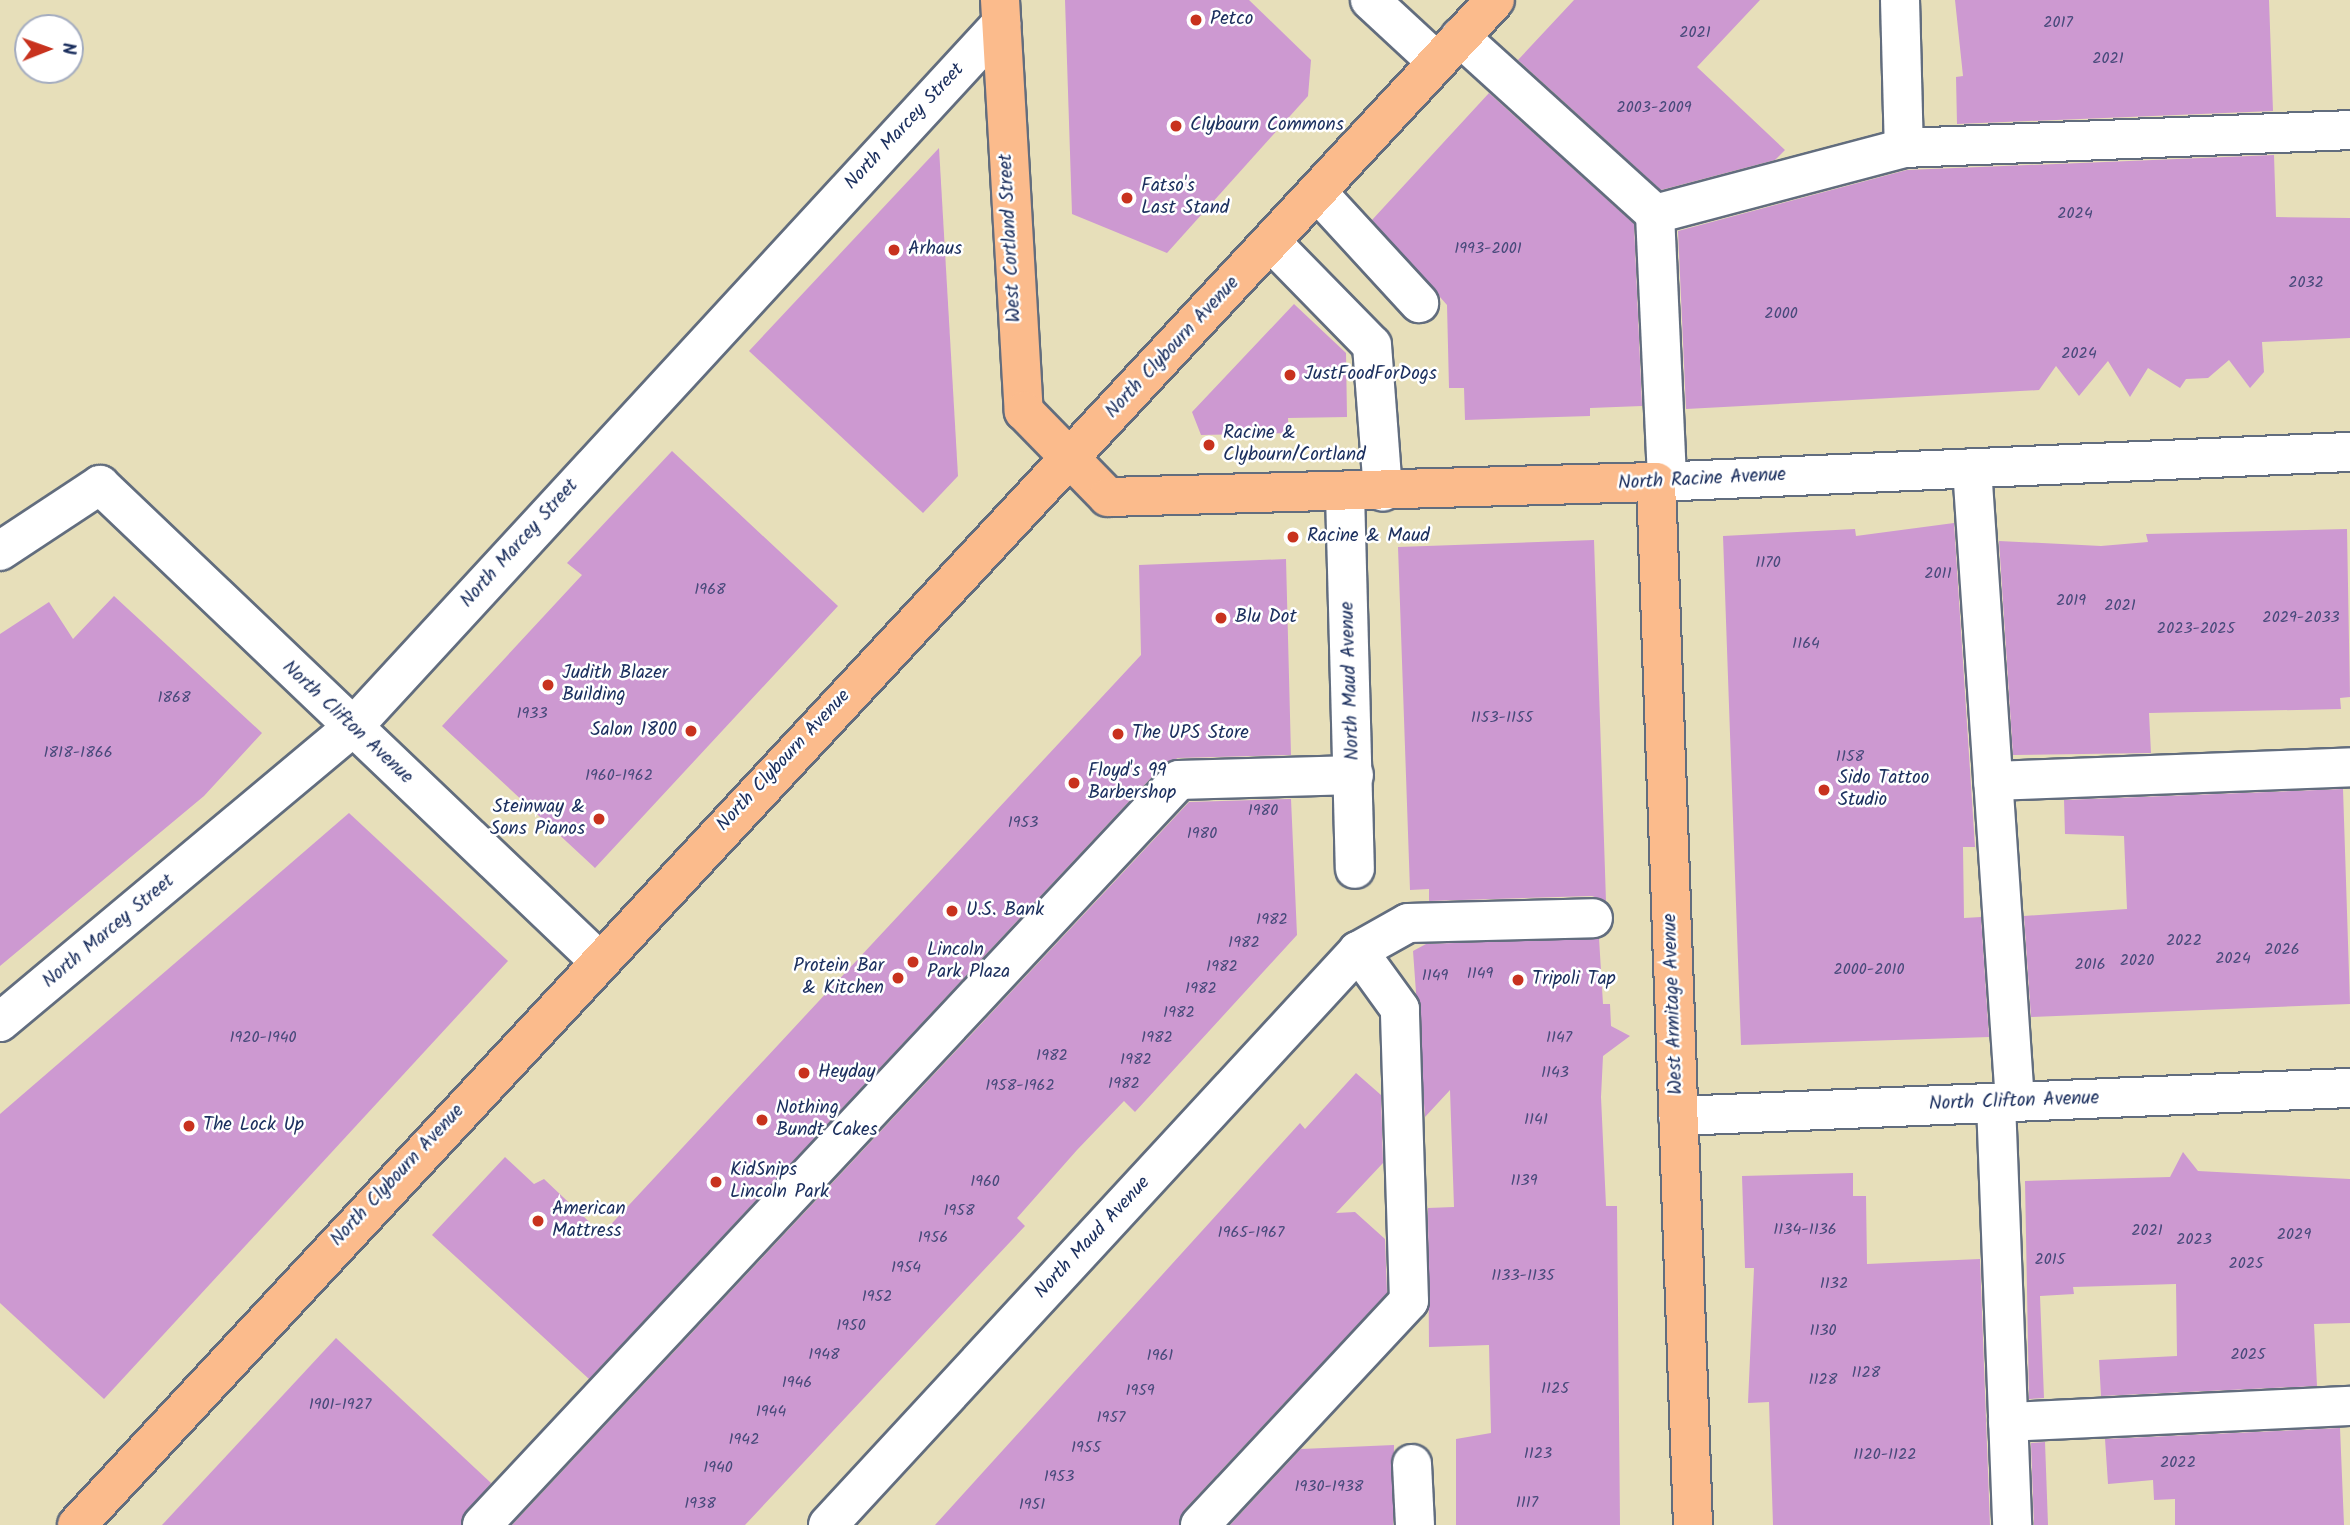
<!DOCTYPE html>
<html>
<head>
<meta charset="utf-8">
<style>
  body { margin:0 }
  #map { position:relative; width:2350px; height:1525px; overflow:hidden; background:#e7dfba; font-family:Kalam,sans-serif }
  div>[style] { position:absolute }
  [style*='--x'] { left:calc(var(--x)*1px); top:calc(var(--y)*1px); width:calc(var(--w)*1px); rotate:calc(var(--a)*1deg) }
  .building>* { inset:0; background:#cd99d1 }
  .roads { filter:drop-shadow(2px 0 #626d7e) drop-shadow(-2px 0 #626d7e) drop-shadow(0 2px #626d7e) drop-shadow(0 -2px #626d7e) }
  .minor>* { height:38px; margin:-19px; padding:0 19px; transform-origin:19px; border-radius:19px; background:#fff }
  .major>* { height:38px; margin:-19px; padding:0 19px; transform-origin:19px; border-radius:19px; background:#fbbb8c }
  .dots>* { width:19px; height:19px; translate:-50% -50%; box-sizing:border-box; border:4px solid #fff; border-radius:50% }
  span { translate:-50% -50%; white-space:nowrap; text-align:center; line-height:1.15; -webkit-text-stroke:5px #fff; paint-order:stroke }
  .number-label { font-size:16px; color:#484a7b }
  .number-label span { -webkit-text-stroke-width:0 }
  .poi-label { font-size:19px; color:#1b2f5e }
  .left { translate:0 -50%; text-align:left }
  .right { translate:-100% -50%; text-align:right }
  .street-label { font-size:19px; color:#1b2f5e }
  .north { position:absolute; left:14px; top:14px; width:70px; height:70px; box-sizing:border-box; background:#fff; border:2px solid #a4acbf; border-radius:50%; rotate:89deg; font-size:19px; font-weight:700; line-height:28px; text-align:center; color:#1b2f5e }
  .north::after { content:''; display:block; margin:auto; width:24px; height:32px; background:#c8321e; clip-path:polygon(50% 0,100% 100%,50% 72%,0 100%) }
</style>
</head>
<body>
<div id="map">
  <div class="building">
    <div style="clip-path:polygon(1065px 0,1249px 0,1311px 60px,1308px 96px,1167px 253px,1072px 214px)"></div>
    <div style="clip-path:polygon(1574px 0,1760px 0,1697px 67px,1785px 150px,1775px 160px,1661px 190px,1518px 60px)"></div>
    <div style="clip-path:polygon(1955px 0,2269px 0,2273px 111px,1957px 124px,1956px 77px,1963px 76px)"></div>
    <div style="clip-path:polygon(1489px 93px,1634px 224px,1642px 406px,1590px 408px,1590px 416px,1465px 420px,1464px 388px,1449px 388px,1447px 305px,1372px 220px)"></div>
    <div style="clip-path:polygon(939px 148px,958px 476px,923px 513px,749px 351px)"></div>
    <div style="clip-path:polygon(2274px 155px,2276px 217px,2350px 218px,2350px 338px,2262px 342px,2264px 372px,2250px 388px,2229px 360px,2208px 378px,2186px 379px,2180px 388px,2148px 368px,2130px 397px,2108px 361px,2079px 396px,2056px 366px,2039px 390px,1686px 409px,1678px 231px,1907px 170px)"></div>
    <div style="clip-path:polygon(1294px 304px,1346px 353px,1347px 417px,1288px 418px,1289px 433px,1201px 435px,1192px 412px)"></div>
    <div style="clip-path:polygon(672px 451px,838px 606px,595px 868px,442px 726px,582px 575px,567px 563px)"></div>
    <div style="clip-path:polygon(1954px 523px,1975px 847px,1963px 847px,1964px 918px,1981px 917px,1989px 1037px,1741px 1045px,1723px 536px,1855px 529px,1856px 536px)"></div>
    <div style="clip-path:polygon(2347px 529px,2350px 697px,2340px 698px,2341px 709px,2149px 713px,2151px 753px,2013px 755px,1999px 541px,2101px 546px,2148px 542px,2146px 534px)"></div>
    <div style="clip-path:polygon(1594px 540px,1606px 901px,1592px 896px,1429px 901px,1429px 889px,1410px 890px,1398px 547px)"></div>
    <div style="clip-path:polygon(1286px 559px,1291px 755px,1178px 758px,1163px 765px,589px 1379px,432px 1235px,505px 1157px,534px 1184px,544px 1179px,602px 1234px,1141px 655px,1139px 565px)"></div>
    <div style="clip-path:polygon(114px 596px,262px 733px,204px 796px,0 966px,0 634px,49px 602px,73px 639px)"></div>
    <div style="clip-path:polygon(2343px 789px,2350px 1004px,2031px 1017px,2024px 916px,2127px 909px,2124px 836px,2065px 834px,2064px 800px)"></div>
    <div style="clip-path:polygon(1291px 799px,1297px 935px,1135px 1112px,1124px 1101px,1077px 1150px,1017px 1218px,1025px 1226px,745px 1525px,512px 1525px,1189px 802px)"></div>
    <div style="clip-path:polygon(349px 813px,508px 961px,104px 1399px,0 1303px,0 1114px)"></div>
    <div style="clip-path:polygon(1599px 938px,1603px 1004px,1610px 1004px,1611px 1026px,1630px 1036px,1603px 1056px,1601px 1097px,1606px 1206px,1617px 1206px,1620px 1525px,1456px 1525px,1456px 1439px,1491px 1433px,1489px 1345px,1429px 1347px,1428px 1208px,1454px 1207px,1450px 1090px,1425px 1117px,1413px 951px,1426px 944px)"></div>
    <div style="clip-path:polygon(1356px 1073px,1381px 1095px,1383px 1163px,1336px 1213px,1355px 1212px,1385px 1239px,1387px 1293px,1184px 1510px,1179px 1525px,935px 1525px,1300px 1123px,1305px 1129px)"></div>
    <div style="clip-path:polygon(2183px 1152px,2198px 1171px,2350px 1179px,2350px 1323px,2314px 1324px,2317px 1386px,2101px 1396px,2099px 1360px,2177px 1356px,2176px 1284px,2073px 1287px,2074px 1294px,2040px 1296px,2044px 1398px,2029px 1399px,2025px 1181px,2170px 1177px)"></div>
    <div style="clip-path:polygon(1853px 1173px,1853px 1196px,1866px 1196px,1867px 1264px,1980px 1259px,1990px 1525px,1773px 1525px,1769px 1402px,1748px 1403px,1754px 1268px,1745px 1268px,1742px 1176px)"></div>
    <div style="clip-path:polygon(336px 1338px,491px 1483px,461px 1525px,162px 1525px)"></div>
    <div style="clip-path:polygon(2340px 1428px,2344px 1525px,2175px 1525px,2175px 1499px,2154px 1500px,2153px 1480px,2108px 1484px,2105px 1439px)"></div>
    <div style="clip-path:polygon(2045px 1442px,2048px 1525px,2034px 1525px,2031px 1443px)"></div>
    <div style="clip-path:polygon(1394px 1445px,1393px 1525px,1230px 1525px,1301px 1449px)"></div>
  </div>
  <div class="roads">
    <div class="minor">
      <div style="--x:1370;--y:0;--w:91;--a:42.8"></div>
      <div style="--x:1900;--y:0;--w:148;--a:88.5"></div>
      <div style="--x:1460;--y:37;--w:263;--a:42.2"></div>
      <div style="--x:1655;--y:214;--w:268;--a:87.4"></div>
      <div style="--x:1317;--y:192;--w:151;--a:47.4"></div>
      <div style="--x:1655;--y:214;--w:258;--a:-14.8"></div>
      <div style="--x:1904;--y:148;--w:446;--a:-2.3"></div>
      <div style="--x:1271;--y:242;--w:144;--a:45.6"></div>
      <div style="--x:1372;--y:345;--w:147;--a:85.7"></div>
      <div style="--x:1972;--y:468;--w:635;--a:86.12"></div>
      <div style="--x:1656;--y:482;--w:695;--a:-2.48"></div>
      <div style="--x:1345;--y:493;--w:376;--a:88.5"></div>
      <div style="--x:0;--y:551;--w:120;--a:-33.4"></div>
      <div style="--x:100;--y:485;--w:687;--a:43.64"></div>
      <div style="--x:1993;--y:781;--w:357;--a:-2.2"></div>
      <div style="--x:0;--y:1022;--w:459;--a:-39.9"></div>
      <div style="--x:352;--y:728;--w:958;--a:-47.33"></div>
      <div style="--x:1996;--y:1103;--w:422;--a:87.8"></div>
      <div style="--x:1678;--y:1116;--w:673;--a:-2.39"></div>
      <div style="--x:2008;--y:1422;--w:342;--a:-2.7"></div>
      <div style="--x:1412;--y:1464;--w:61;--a:87.2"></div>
      <div style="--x:482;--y:1525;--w:1020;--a:-46.91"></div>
      <div style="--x:1179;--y:780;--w:175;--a:-1.6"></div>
      <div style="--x:828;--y:1525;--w:781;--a:-47.28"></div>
      <div style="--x:1358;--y:951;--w:57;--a:-29.2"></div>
      <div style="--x:1408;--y:923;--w:185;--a:-1.5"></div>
      <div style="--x:1200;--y:1525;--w:306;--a:-47"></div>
      <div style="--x:1409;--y:1301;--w:292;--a:-91.8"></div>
      <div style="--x:1400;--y:1009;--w:72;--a:-125.9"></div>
    </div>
    <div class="major">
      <div style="--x:1000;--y:0;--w:412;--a:86.7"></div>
      <div style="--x:1024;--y:411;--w:120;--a:45.7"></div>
      <div style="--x:1108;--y:497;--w:548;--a:-1.57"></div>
      <div style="--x:1656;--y:482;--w:1044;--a:87.97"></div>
      <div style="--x:77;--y:1525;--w:2082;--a:-47.08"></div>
    </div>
  </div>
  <div class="dots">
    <div style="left:1196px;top:20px;background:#c8321e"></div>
    <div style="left:1176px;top:126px;background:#c8321e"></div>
    <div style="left:1127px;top:198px;background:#c8321e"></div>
    <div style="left:894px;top:250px;background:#c8321e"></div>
    <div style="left:1290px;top:375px;background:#c8321e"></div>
    <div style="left:1209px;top:445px;background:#c8321e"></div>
    <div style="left:1293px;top:537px;background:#c8321e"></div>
    <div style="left:1221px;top:618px;background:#c8321e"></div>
    <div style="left:548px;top:685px;background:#c8321e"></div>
    <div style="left:691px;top:731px;background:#c8321e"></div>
    <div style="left:1118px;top:734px;background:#c8321e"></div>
    <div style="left:1074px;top:783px;background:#c8321e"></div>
    <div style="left:1824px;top:790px;background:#c8321e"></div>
    <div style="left:599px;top:819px;background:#c8321e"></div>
    <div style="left:952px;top:911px;background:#c8321e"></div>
    <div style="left:913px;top:962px;background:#c8321e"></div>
    <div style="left:898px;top:978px;background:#c8321e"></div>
    <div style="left:1518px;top:980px;background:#c8321e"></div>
    <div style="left:804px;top:1073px;background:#c8321e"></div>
    <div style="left:762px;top:1120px;background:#c8321e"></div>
    <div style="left:189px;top:1126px;background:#c8321e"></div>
    <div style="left:716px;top:1182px;background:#c8321e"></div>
    <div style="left:538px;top:1221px;background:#c8321e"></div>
  </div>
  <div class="number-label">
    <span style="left:2058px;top:23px">2017</span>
    <span style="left:1695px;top:33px">2021</span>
    <span style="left:2108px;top:59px">2021</span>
    <span style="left:1654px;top:108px">2003-2009</span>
    <span style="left:2075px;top:214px">2024</span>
    <span style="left:1488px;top:249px">1993-2001</span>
    <span style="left:2306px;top:283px">2032</span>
    <span style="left:1781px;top:314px">2000</span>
    <span style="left:2079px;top:354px">2024</span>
    <span style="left:1768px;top:563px">1170</span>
    <span style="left:1938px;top:574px">2011</span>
    <span style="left:710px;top:590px">1968</span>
    <span style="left:2071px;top:601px">2019</span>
    <span style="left:2120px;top:606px">2021</span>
    <span style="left:2301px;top:618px">2029-2033</span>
    <span style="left:2196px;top:629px">2023-2025</span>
    <span style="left:1806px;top:644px">1164</span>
    <span style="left:174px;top:698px">1868</span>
    <span style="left:532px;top:714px">1933</span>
    <span style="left:1502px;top:718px">1153-1155</span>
    <span style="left:78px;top:753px">1818-1866</span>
    <span style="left:1850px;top:757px">1158</span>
    <span style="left:619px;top:776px">1960-1962</span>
    <span style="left:1263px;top:811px">1980</span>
    <span style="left:1023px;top:823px">1953</span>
    <span style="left:1202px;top:834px">1980</span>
    <span style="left:1272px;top:920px">1982</span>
    <span style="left:2184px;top:941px">2022</span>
    <span style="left:1244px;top:943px">1982</span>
    <span style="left:2282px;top:950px">2026</span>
    <span style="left:2233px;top:959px">2024</span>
    <span style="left:2137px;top:961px">2020</span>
    <span style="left:2090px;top:965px">2016</span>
    <span style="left:1222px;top:967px">1982</span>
    <span style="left:1869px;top:970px">2000-2010</span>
    <span style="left:1480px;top:974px">1149</span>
    <span style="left:1435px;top:976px">1149</span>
    <span style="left:1201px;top:989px">1982</span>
    <span style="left:1179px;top:1013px">1982</span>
    <span style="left:263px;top:1038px">1920-1940</span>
    <span style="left:1157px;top:1038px">1982</span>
    <span style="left:1559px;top:1038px">1147</span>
    <span style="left:1052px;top:1056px">1982</span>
    <span style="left:1136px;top:1060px">1982</span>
    <span style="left:1555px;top:1073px">1143</span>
    <span style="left:1124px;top:1084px">1982</span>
    <span style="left:1020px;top:1086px">1958-1962</span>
    <span style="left:1536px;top:1120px">1141</span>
    <span style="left:1524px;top:1181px">1139</span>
    <span style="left:985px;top:1182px">1960</span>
    <span style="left:959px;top:1211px">1958</span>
    <span style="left:1805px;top:1230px">1134-1136</span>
    <span style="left:2147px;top:1231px">2021</span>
    <span style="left:1251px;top:1233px">1965-1967</span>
    <span style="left:2294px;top:1235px">2029</span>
    <span style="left:933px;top:1238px">1956</span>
    <span style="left:2194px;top:1240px">2023</span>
    <span style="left:2050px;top:1260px">2015</span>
    <span style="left:2246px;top:1264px">2025</span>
    <span style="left:906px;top:1268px">1954</span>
    <span style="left:1523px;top:1276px">1133-1135</span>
    <span style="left:1834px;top:1284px">1132</span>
    <span style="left:877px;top:1297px">1952</span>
    <span style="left:851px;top:1326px">1950</span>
    <span style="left:1823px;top:1331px">1130</span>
    <span style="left:824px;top:1355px">1948</span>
    <span style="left:2248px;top:1355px">2025</span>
    <span style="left:1160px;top:1356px">1961</span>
    <span style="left:1866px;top:1373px">1128</span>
    <span style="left:1823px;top:1380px">1128</span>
    <span style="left:797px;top:1383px">1946</span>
    <span style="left:1555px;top:1389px">1125</span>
    <span style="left:1140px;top:1391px">1959</span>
    <span style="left:340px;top:1405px">1901-1927</span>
    <span style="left:771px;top:1412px">1944</span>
    <span style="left:1111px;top:1418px">1957</span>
    <span style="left:744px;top:1440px">1942</span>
    <span style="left:1086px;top:1448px">1955</span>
    <span style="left:1538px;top:1454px">1123</span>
    <span style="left:1885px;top:1455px">1120-1122</span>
    <span style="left:2178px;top:1463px">2022</span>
    <span style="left:718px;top:1468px">1940</span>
    <span style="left:1059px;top:1477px">1953</span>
    <span style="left:1329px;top:1487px">1930-1938</span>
    <span style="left:1527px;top:1503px">1117</span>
    <span style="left:700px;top:1504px">1938</span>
    <span style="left:1032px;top:1505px">1951</span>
  </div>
  <div class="poi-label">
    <span class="left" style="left:1210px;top:20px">Petco</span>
    <span class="left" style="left:1190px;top:126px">Clybourn Commons</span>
    <span class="left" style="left:1141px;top:198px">Fatso's<br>Last Stand</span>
    <span class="left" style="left:908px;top:250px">Arhaus</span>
    <span class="left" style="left:1304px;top:375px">JustFoodForDogs</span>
    <span class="left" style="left:1223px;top:445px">Racine &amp;<br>Clybourn/Cortland</span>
    <span class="left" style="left:1307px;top:537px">Racine &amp; Maud</span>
    <span class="left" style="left:1235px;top:618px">Blu Dot</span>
    <span class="left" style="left:562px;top:685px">Judith Blazer<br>Building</span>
    <span class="right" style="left:677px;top:731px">Salon 1800</span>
    <span class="left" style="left:1132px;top:734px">The UPS Store</span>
    <span class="left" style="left:1088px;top:783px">Floyd's 99<br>Barbershop</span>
    <span class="left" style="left:1838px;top:790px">Sido Tattoo<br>Studio</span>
    <span class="right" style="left:585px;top:819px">Steinway &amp;<br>Sons Pianos</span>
    <span class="left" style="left:966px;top:911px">U.S. Bank</span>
    <span class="left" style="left:927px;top:962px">Lincoln<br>Park Plaza</span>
    <span class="right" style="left:884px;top:978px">Protein Bar<br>&amp; Kitchen</span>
    <span class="left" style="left:1532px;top:980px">Tripoli Tap</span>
    <span class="left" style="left:818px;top:1073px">Heyday</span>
    <span class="left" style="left:776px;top:1120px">Nothing<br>Bundt Cakes</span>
    <span class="left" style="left:203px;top:1126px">The Lock Up</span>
    <span class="left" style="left:730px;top:1182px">KidSnips<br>Lincoln Park</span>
    <span class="left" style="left:552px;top:1221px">American<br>Mattress</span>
  </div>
  <div class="street-label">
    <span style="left:905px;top:127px;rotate:-47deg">North Marcey Street</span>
    <span style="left:1011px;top:238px;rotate:-93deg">West Cortland Street</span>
    <span style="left:1173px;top:348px;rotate:-47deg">North Clybourn Avenue</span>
    <span style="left:1702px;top:480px;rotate:-3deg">North Racine Avenue</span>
    <span style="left:520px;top:544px;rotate:-48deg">North Marcey Street</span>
    <span style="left:1351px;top:681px;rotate:-92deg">North Maud Avenue</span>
    <span style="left:347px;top:723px;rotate:43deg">North Clifton Avenue</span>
    <span style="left:784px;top:761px;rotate:-47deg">North Clybourn Avenue</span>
    <span style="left:109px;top:932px;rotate:-40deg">North Marcey Street</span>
    <span style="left:1674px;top:1004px;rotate:-92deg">West Armitage Avenue</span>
    <span style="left:2014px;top:1102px;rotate:-2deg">North Clifton Avenue</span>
    <span style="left:398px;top:1176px;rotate:-47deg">North Clybourn Avenue</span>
    <span style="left:1093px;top:1238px;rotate:-47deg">North Maud Avenue</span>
  </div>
  <div class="north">N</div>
</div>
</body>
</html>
